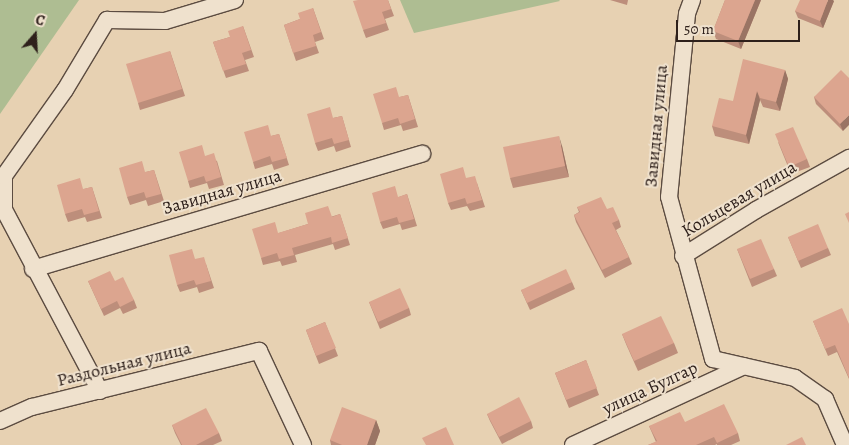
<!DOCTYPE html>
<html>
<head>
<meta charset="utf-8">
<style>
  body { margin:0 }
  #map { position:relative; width:849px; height:445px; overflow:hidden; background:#e7d1b2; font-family:Alegreya,serif }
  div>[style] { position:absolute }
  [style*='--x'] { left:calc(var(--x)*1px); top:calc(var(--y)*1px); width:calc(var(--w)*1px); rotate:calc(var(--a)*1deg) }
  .green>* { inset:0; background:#aebd92 }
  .roads { filter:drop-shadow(1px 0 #5c4c41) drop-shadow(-1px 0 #5c4c41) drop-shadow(0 1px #5c4c41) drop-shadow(0 -1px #5c4c41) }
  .street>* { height:16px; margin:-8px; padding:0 8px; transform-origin:8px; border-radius:8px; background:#efe1cd }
  .wall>* { inset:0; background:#bd8e7b }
  .shaded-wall>* { inset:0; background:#9a7464 }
  .building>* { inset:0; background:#dca58f }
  span { translate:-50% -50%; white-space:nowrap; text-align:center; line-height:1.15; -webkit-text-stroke:4px #efe1cd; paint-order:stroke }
  .street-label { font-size:18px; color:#2e201b }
  .north { position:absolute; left:10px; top:10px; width:50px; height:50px; -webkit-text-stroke:4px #efe1cd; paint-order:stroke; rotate:19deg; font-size:14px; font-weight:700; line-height:20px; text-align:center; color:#2e201b }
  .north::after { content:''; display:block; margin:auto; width:18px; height:22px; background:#2e201b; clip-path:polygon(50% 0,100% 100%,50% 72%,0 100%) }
  .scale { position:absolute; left:676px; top:20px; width:124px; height:22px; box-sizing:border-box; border:2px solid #2e201b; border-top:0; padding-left:6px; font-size:15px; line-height:18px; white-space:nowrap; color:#2e201b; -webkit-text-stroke:4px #efe1cd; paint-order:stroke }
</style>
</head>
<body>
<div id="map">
  <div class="green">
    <div style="clip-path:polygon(0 0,79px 0,0 114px)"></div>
    <div style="clip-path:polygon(400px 0,559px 0,560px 1px,414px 33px)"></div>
  </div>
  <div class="roads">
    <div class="street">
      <div style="--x:692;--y:0;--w:15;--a:110"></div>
      <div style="--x:687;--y:14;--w:184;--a:95.6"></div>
      <div style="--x:669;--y:197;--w:168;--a:74.8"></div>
      <div style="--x:713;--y:359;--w:84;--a:13"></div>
      <div style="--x:795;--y:378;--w:37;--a:35"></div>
      <div style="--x:825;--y:399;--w:50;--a:66.5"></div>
      <div style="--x:683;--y:256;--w:86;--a:-32.2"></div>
      <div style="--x:756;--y:210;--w:107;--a:-29.2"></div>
      <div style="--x:33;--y:269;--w:406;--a:-16.5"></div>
      <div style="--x:100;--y:391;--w:205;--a:-117.9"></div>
      <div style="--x:4;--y:210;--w:34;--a:-90"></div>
      <div style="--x:4;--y:176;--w:105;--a:-54.7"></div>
      <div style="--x:65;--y:90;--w:82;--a:-59"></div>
      <div style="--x:107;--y:20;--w:58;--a:1"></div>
      <div style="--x:165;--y:21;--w:73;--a:-16.7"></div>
      <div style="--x:0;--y:421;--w:35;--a:-24"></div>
      <div style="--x:32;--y:407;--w:234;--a:-13.9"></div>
      <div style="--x:259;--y:351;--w:104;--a:64.9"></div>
      <div style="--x:573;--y:445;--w:188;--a:-24.8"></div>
    </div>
  </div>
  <div class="wall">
    <div style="clip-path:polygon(388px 0,394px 16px,385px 19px,389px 30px,366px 38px,363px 30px)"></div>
    <div style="clip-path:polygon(610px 0,628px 0,627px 5px)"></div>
    <div style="clip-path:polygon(725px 0,761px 0,741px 49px,716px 39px,713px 31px)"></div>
    <div style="clip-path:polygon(834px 1px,823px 28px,798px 18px,795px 11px)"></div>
    <div style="clip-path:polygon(313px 8px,324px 39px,315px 42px,319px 53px,296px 61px,284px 25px,300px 19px)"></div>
    <div style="clip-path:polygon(243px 26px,254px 57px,245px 60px,249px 71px,226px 78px,213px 42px,230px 37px)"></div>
    <div style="clip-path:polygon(170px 51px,185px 96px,140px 110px,138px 103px)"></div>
    <div style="clip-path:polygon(785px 70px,788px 79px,780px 111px,763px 107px,760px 100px,749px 144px,715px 136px,712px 126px,733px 101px)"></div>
    <div style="clip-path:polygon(849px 78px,843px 131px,816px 104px,814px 97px)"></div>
    <div style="clip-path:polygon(408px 95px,418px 127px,403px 131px,401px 125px,384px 130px,382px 123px,400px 97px)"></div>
    <div style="clip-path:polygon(342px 116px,351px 147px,336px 152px,334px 146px,318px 151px,315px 143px,333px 118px)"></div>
    <div style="clip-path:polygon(279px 134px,289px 165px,274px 170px,272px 164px,255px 169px,253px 162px,271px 136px)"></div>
    <div style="clip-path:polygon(778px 142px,807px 159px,810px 167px,791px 174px)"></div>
    <div style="clip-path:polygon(562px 146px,569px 177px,513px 188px,510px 178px)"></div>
    <div style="clip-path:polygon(206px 156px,217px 161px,224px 185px,209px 189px,207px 183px,190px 188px,188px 181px)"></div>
    <div style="clip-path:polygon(154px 170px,164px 201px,148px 206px,146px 200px,130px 205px,127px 197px,146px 172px)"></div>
    <div style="clip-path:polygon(467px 178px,477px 183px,485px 207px,470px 211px,467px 206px,451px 210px,448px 203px)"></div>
    <div style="clip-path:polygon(92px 187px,102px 218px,87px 222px,85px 217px,68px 222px,65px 214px,84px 189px)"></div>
    <div style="clip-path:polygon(407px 194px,417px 226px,402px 230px,400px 224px,383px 229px,380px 222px,399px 197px)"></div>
    <div style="clip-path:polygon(577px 207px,607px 209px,619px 220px,621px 227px,616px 230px,629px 257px,632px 264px,605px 278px,576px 222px,574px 215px,579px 212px)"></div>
    <div style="clip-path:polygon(340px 214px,350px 245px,335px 250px,333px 244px,295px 255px,297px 262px,282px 266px,280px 261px,263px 265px,261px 258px,279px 233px)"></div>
    <div style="clip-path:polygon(788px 237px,828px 248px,831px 255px,801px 268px)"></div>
    <div style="clip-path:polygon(737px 249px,774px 269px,777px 276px,752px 287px)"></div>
    <div style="clip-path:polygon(196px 259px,206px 264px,214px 288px,199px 293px,197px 287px,180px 292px,177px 285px)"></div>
    <div style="clip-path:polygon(88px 281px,115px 281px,134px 300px,137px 308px,123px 314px,120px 308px,104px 316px)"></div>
    <div style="clip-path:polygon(572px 282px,575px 289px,530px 310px,521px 290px)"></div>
    <div style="clip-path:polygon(369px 302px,409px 308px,411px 315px,380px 329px)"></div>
    <div style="clip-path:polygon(813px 321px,849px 324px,849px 379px,837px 352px,828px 356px)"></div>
    <div style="clip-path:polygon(325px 322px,338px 356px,319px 364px,306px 330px)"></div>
    <div style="clip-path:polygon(622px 334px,674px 343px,678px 353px,638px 371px,626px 344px)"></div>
    <div style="clip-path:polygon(586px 360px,599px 395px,569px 408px,555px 373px)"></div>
    <div style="clip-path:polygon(487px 414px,531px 421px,533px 428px,502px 444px,490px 421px)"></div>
    <div style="clip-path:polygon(376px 420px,380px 431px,375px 445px,331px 445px,330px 440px)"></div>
    <div style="clip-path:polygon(685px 422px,738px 433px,740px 441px,731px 445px,717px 445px,717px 444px,715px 445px,648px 445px,656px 442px,649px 426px)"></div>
    <div style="clip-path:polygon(172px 425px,219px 433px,222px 441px,213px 445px,181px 445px,175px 433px)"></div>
  </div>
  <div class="shaded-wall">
    <div style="clip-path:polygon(755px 0,761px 0,741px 49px,738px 41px)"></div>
    <div style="clip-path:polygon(828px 0,833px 0,834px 1px,823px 28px,820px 21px)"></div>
    <div style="clip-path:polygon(785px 70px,788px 79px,780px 111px,776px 102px)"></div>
    <div style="clip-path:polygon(757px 91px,760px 100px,749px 144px,746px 135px)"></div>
    <div style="clip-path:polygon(849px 115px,849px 125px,843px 131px,840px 124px)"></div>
    <div style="clip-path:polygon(559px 136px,562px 146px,569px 177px,565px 166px)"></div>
    <div style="clip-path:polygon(376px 420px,380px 431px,375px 445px,367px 445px)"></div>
  </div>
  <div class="building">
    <div style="clip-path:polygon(358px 0,388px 0,391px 9px,382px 12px,386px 23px,363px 30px,353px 1px)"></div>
    <div style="clip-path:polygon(725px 0,755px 0,738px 41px,713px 31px)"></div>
    <div style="clip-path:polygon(800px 0,828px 0,820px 21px,795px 11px)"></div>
    <div style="clip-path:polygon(313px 8px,321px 32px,313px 35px,316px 46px,293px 53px,284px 25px,300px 19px,298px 13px)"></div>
    <div style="clip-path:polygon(243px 26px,251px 50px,242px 53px,246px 64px,223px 71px,213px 42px,230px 37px,228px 31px)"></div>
    <div style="clip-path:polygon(170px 51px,182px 89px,138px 103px,126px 64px)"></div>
    <div style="clip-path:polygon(743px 59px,785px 70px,776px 102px,760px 98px,757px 91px,746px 135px,712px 126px,719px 98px,733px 101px)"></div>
    <div style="clip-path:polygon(841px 70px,849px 78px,849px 115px,840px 124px,814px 97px)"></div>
    <div style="clip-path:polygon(396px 87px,399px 97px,408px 95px,415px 119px,400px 124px,398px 118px,382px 123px,373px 94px)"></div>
    <div style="clip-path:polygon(330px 107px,333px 118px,342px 116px,349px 140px,334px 144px,332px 138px,315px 143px,307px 114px)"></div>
    <div style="clip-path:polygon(268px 125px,271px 136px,279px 134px,287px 158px,272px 162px,270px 156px,253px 162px,244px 132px)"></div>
    <div style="clip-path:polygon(793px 127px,807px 159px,789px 167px,775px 134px)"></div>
    <div style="clip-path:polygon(559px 136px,565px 166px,510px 178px,503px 147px)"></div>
    <div style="clip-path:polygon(202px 145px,205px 156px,214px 153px,221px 177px,206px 182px,204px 176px,188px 181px,179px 152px)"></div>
    <div style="clip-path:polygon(142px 161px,145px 172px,154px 170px,161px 194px,146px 198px,144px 192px,127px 197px,119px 168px)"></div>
    <div style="clip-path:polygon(463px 167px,466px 178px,475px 176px,482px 200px,467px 204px,465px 198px,448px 203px,440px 174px)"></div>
    <div style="clip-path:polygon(80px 178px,83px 189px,92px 187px,99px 211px,84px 215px,82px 209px,65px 214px,57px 185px)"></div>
    <div style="clip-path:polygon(395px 186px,398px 197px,407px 194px,414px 219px,399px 223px,397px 217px,380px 222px,372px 193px)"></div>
    <div style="clip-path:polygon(601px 197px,607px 209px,613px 207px,619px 220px,612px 223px,629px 257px,602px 270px,574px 215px,580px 212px,577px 207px)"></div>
    <div style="clip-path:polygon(328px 206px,332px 217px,340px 214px,348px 238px,332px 243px,331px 237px,292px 248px,294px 255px,279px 259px,277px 253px,261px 258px,252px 229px,275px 222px,278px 233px,308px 224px,305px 213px)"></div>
    <div style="clip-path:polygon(849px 212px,849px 223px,845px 214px)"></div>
    <div style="clip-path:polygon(818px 224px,828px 248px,798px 261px,788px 237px)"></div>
    <div style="clip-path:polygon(761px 239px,774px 269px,750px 279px,737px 249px)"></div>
    <div style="clip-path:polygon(192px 249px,195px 259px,204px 257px,211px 281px,196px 285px,194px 280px,177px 285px,169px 255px)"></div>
    <div style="clip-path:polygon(566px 269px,572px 282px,527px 303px,521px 290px)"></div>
    <div style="clip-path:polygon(110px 271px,115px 281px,123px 277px,134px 300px,120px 307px,117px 301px,101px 309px,88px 281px)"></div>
    <div style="clip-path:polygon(400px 288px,409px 308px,378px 322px,369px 302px)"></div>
    <div style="clip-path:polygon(842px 308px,849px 324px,849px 378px,835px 345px,825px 349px,813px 321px)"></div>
    <div style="clip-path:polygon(661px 316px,674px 343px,634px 361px,622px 334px)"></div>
    <div style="clip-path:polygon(325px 322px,336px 348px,316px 356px,306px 330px)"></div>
    <div style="clip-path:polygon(586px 360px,597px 388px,566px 400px,555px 373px)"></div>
    <div style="clip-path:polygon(519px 397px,531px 421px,499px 437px,487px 414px)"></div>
    <div style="clip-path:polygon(724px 404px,738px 433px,717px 443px,714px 437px,696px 445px,648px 445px,657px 441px,649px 426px,680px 412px,685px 422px)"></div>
    <div style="clip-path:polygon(342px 407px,376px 420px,367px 445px,342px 445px,330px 440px)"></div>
    <div style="clip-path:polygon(206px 408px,219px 433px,196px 445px,182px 445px,172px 425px)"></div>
    <div style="clip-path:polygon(446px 427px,454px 445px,426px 445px,422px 438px)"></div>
    <div style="clip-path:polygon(802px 437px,806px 445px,786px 445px)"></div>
  </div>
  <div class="street-label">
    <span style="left:656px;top:126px;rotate:-85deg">Завидная улица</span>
    <span style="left:222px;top:192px;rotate:-16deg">Завидная улица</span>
    <span style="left:739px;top:199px;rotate:-31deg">Кольцевая улица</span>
    <span style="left:124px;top:364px;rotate:-14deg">Раздольная улица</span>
    <span style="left:650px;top:388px;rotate:-25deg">улица Булгар</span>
  </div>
  <div class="north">С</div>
  <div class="scale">50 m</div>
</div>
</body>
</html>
